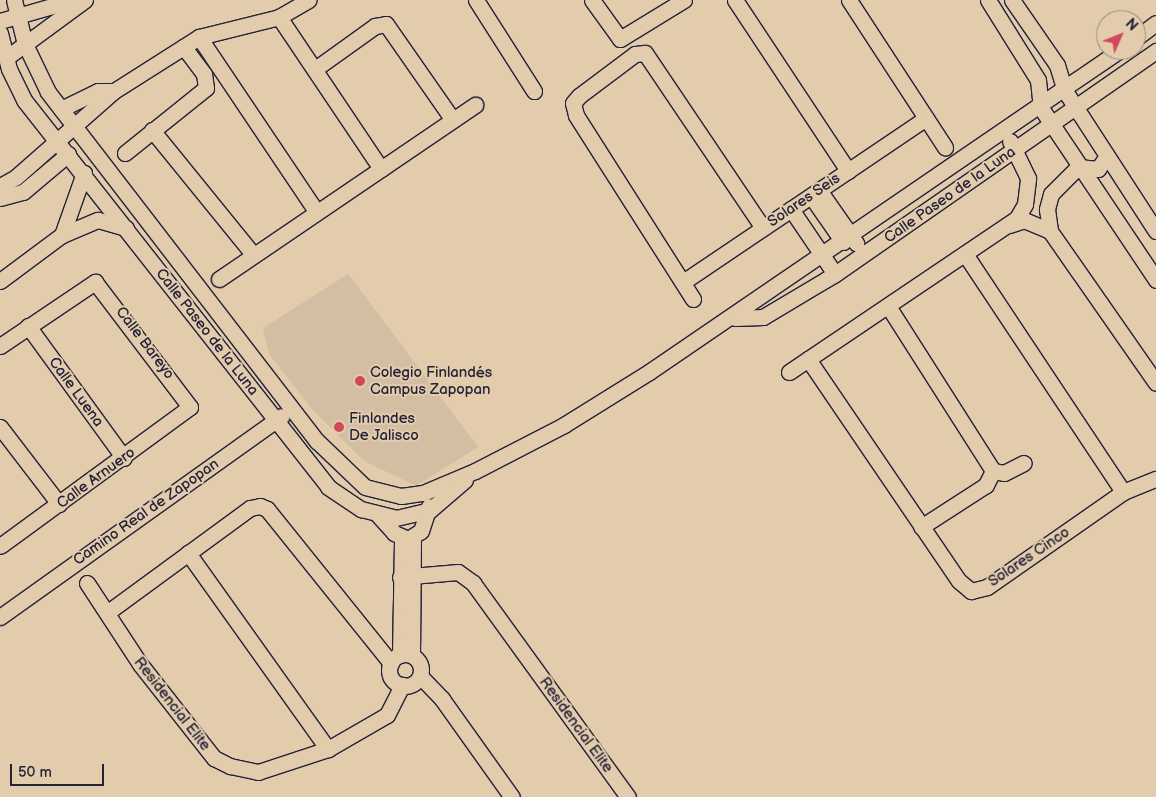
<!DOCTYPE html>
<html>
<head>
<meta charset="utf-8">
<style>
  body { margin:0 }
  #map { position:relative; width:1156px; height:797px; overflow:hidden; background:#e3ccac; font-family:"Balsamiq Sans",sans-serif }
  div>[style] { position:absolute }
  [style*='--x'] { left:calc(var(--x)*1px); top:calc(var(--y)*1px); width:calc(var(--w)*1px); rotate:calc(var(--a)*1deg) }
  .built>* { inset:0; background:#d4bea3 }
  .roads { filter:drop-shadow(1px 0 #22223b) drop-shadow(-1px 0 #22223b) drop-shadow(0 1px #22223b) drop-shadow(0 -1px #22223b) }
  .minor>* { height:15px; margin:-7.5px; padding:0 7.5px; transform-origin:7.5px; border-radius:7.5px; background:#e3ccac }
  .minor>.ring { margin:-7.5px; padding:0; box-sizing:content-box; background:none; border:15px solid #e3ccac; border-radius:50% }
  .dots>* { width:14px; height:14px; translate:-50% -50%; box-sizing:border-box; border:2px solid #e3ccac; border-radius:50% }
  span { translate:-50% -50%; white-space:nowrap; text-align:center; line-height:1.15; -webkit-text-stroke:4px #e3ccac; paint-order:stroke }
  .street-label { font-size:15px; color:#22223b }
  .poi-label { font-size:15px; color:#22223b }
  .left { translate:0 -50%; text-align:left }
  .north { position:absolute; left:1096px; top:10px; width:50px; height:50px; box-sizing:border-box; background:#e3ccac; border:1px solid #96887f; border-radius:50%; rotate:46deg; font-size:14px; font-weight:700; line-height:20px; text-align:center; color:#22223b }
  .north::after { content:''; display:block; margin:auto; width:18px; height:22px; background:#d1495b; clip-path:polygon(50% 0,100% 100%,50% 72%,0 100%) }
  .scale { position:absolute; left:10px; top:764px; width:94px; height:22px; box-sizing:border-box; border:2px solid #22223b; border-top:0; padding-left:6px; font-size:15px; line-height:18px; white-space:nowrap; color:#22223b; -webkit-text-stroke:4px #e3ccac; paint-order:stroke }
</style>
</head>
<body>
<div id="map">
  <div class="built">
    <div style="clip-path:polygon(348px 274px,478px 447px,416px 486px,364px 461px,312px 409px,269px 354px,263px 328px)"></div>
  </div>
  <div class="roads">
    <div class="minor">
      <div style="--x:14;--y:0;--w:45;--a:76"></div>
      <div style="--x:25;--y:44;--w:53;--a:64.4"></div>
      <div style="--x:48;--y:92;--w:441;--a:52.4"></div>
      <div style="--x:317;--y:441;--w:66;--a:43.8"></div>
      <div style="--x:365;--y:487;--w:37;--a:14"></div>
      <div style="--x:401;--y:496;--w:22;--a:-8"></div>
      <div style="--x:423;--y:493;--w:56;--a:-22.9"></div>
      <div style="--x:475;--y:471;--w:100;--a:-27.3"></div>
      <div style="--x:564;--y:425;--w:100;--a:-31.9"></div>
      <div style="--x:649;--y:372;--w:571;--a:-34.36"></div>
      <div style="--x:476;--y:0;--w:108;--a:57.5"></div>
      <div style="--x:592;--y:0;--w:48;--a:54.3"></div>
      <div style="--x:620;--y:39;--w:75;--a:-31.4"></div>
      <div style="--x:735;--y:0;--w:205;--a:56.5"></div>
      <div style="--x:849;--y:0;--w:176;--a:56.9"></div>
      <div style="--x:988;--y:0;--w:94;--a:58"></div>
      <div style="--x:1038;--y:80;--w:28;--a:84"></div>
      <div style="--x:1041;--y:108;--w:207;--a:56.2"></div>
      <div style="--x:1012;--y:0;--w:79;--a:55.3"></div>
      <div style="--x:1057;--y:65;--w:27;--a:73"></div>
      <div style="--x:1065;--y:91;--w:167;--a:57"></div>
      <div style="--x:279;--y:17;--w:183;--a:56.1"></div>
      <div style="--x:0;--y:21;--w:76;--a:-16"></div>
      <div style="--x:0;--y:33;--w:37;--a:76"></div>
      <div style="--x:9;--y:69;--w:34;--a:64"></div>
      <div style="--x:24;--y:100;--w:492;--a:51.8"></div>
      <div style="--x:328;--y:487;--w:40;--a:34"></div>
      <div style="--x:361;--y:509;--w:36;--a:14"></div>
      <div style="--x:396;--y:518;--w:35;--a:-13"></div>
      <div style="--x:430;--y:510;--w:46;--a:-40.6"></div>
      <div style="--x:199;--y:37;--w:210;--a:56.1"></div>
      <div style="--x:1136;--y:38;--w:25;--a:-37"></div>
      <div style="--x:6;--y:58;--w:98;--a:-36.3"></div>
      <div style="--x:315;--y:69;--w:74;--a:-35.6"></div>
      <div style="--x:375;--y:26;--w:11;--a:-10"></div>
      <div style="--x:386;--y:24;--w:117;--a:55.1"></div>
      <div style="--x:61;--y:109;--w:41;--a:-25.9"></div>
      <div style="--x:98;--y:91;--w:16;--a:0"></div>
      <div style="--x:152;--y:130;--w:159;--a:50.9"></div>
      <div style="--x:125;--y:153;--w:104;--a:-38.7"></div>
      <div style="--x:206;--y:88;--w:14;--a:-98"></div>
      <div style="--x:204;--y:74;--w:34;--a:-127"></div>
      <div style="--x:1107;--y:156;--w:16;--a:125"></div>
      <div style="--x:1098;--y:169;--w:20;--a:-174"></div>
      <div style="--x:1078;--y:167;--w:38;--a:135"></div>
      <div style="--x:1051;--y:194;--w:16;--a:105"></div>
      <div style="--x:1047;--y:209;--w:22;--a:82"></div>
      <div style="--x:1050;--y:231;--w:185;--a:55.1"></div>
      <div style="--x:0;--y:186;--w:18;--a:-29"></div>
      <div style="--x:16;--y:177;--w:130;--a:-41.3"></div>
      <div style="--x:114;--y:91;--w:101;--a:-32.4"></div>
      <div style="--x:199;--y:37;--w:82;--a:-14"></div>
      <div style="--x:279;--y:17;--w:34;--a:-30"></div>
      <div style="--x:819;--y:190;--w:65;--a:55.1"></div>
      <div style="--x:811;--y:196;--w:56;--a:55.2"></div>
      <div style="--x:0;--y:198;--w:24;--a:-15"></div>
      <div style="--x:23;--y:192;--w:59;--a:-40.2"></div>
      <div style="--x:791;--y:209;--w:78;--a:55.9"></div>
      <div style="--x:1009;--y:225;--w:16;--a:-18"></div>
      <div style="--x:1024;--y:220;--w:28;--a:23"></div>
      <div style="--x:62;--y:235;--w:66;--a:-70.5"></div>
      <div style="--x:965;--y:254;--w:286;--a:56.4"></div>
      <div style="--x:219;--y:279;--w:310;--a:-34.2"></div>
      <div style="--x:0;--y:281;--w:77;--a:-36.6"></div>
      <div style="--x:62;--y:235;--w:39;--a:-23"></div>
      <div style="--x:98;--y:220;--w:29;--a:16"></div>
      <div style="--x:683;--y:282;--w:293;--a:-34"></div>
      <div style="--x:693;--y:299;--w:218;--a:-122.5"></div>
      <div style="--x:576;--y:115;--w:12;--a:-104"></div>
      <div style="--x:573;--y:103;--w:9;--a:-49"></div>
      <div style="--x:579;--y:96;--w:70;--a:-36.9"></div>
      <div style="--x:635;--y:54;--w:10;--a:-6"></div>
      <div style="--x:645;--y:53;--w:211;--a:56"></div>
      <div style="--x:888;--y:306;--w:196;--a:57.5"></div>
      <div style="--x:993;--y:471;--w:16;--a:117"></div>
      <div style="--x:986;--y:485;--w:77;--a:147.1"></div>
      <div style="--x:735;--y:318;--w:28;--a:-2"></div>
      <div style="--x:763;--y:317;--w:84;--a:-30.8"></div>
      <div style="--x:835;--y:274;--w:391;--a:-34.8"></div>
      <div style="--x:28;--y:326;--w:163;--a:54"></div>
      <div style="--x:0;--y:346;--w:115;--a:-34"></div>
      <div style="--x:95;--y:282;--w:157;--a:52.8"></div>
      <div style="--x:190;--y:407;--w:235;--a:143.8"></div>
      <div style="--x:808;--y:359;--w:268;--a:55.8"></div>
      <div style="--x:959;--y:581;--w:16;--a:40"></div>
      <div style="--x:971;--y:591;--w:16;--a:-14"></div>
      <div style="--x:987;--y:587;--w:166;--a:-34.9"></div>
      <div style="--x:1123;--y:492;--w:35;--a:-22"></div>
      <div style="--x:789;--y:372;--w:275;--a:-34"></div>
      <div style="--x:1017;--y:218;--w:16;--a:-60"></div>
      <div style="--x:1025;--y:204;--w:26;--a:-83"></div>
      <div style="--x:1028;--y:178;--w:41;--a:-115.9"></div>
      <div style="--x:0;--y:427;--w:97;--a:52.5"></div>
      <div style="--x:993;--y:471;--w:11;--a:10"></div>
      <div style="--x:1004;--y:473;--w:22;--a:-27"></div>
      <div style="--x:378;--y:515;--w:24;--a:48"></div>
      <div style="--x:394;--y:533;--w:15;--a:23"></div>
      <div style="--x:408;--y:539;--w:15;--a:-32"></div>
      <div style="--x:421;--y:531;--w:26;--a:-72"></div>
      <div style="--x:188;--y:553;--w:241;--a:54.5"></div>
      <div style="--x:400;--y:577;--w:58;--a:-4.9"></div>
      <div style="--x:458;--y:572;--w:19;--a:36"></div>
      <div style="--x:473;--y:583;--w:264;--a:54.1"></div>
      <div style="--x:87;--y:583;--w:97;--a:56.8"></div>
      <div style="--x:140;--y:664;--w:120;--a:51.8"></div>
      <div style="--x:214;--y:758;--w:18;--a:27"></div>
      <div style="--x:230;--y:766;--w:29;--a:12"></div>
      <div style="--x:258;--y:772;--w:74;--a:-18.2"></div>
      <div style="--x:328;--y:749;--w:68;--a:-30"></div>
      <div style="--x:387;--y:715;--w:34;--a:-63"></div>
      <div style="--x:108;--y:612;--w:176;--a:-36.2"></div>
      <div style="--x:250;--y:508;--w:10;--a:-11"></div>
      <div style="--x:260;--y:506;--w:8;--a:23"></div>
      <div style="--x:267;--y:509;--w:198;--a:51.2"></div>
      <div style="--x:0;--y:617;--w:346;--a:-35.5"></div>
      <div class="ring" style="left:389px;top:654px;width:17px;height:17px"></div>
      <div style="--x:400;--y:655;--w:117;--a:-89"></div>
      <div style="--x:412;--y:655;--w:118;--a:-89.5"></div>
      <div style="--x:420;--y:676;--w:32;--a:46"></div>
      <div style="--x:442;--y:699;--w:120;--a:54.5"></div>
    </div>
  </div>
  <div class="dots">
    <div style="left:360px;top:381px;background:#d1495b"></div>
    <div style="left:339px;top:427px;background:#d1495b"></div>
  </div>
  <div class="street-label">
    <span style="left:950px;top:195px;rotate:-35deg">Calle Paseo de la Luna</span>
    <span style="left:804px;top:200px;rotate:-34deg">Solares Seis</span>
    <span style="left:207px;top:332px;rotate:52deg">Calle Paseo de la Luna</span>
    <span style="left:145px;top:343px;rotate:53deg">Calle Bareyo</span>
    <span style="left:76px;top:392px;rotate:54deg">Calle Luena</span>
    <span style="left:96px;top:478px;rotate:-36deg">Calle Arnuero</span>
    <span style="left:146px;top:512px;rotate:-35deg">Camino Real de Zapopan</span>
    <span style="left:1029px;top:557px;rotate:-34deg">Solares Cinco</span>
    <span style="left:172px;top:704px;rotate:52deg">Residencial Elite</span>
    <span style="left:576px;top:725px;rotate:54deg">Residencial Elite</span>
  </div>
  <div class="poi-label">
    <span class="left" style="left:370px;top:381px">Colegio Finlandés<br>Campus Zapopan</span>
    <span class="left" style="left:349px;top:427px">Finlandes<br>De Jalisco</span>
  </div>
  <div class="north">N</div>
  <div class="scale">50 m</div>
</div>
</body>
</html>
